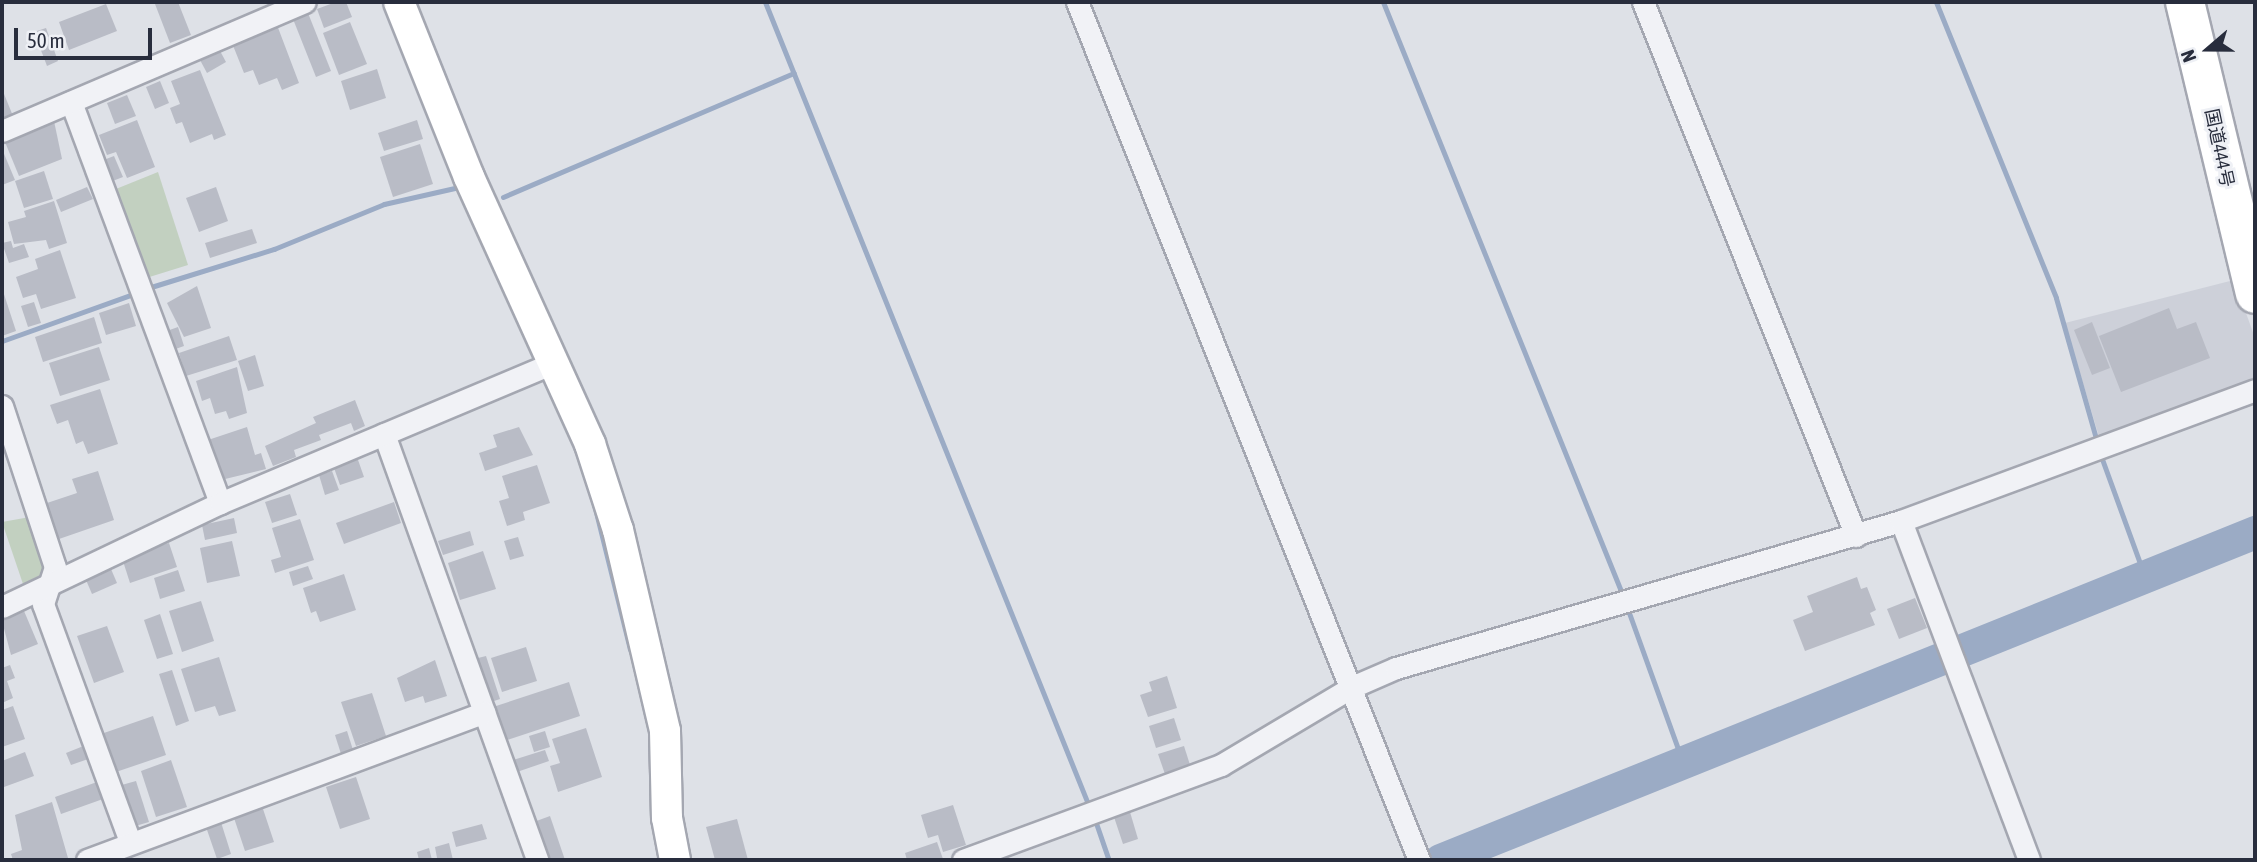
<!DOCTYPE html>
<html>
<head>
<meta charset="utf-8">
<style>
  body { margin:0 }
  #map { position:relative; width:2257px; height:862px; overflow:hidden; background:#dee1e7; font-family:"Asap Condensed","Noto Sans JP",sans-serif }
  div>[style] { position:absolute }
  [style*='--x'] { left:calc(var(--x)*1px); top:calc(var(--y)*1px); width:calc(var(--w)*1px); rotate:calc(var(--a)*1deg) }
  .built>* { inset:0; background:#cdd0d9 }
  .green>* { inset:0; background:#c2d0c0 }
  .stream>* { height:5px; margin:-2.5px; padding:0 2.5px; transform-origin:2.5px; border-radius:2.5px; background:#9babc5 }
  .river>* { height:33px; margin:-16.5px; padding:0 16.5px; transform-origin:16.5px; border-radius:16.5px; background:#9babc5 }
  .building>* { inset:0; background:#b9bcc6 }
  .roads { filter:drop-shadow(2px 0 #a4a7b1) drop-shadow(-2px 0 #a4a7b1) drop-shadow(0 2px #a4a7b1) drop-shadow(0 -2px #a4a7b1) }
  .street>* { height:21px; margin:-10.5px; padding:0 10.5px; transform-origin:10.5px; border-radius:10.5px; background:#f1f2f6 }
  .secondary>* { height:30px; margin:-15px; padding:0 15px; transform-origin:15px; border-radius:15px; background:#fff }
  .highway>* { height:38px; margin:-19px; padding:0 19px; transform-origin:19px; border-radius:19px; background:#fff }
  span { translate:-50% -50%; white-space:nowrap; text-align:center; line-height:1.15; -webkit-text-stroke:6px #eef0f5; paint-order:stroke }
  .street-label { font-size:18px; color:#282d3d }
  .frame { position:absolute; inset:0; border:4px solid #282d3d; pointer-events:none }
  .north { position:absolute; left:2173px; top:14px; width:70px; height:70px; -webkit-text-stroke:5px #eef0f5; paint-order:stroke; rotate:250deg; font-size:19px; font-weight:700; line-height:28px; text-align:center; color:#282d3d }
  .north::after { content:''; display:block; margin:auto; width:24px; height:32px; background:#282d3d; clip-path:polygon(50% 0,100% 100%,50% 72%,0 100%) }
  .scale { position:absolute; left:14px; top:28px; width:138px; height:32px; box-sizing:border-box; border:4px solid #282d3d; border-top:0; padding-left:9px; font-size:21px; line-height:24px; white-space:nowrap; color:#282d3d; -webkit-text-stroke:5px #eef0f5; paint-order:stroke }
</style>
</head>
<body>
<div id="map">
  <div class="built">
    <div style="clip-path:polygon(2234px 280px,2255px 338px,2255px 382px,2100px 440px,2065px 323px)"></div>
  </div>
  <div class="green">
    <div style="clip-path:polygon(158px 172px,188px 265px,143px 279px,111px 191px)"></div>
    <div style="clip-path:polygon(30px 517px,48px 571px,23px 584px,2px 522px)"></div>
  </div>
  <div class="stream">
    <div style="--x:765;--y:2;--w:865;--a:68.06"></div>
    <div style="--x:1383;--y:2;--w:635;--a:68"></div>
    <div style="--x:1936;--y:2;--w:319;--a:67.9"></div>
    <div style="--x:2056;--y:298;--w:146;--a:74.1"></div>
    <div style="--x:503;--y:197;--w:316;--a:-23.1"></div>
    <div style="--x:151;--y:287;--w:129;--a:-17.2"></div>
    <div style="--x:274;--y:249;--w:119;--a:-22.2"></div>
    <div style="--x:384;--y:204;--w:77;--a:-12.8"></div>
    <div style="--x:459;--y:187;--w:5;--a:68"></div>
    <div style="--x:2;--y:341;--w:139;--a:-19.7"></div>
    <div style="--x:2102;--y:459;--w:126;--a:70"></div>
    <div style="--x:593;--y:500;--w:154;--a:76.1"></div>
    <div style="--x:1628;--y:610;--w:163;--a:70.2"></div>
    <div style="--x:1096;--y:823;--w:39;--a:71"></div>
  </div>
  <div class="river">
    <div style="--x:1440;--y:860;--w:879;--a:-21.92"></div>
  </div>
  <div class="building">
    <div style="clip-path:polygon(178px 2px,191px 35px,170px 43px,155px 4px)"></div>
    <div style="clip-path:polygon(336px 2px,346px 2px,352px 17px,324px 28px,317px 9px)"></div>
    <div style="clip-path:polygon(106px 4px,117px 31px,69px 50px,59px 22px)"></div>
    <div style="clip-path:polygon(308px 13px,331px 71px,316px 77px,293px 19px)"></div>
    <div style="clip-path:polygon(350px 22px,367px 64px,339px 75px,323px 33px)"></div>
    <div style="clip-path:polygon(277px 25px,299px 83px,282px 90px,277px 78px,259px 85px,253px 70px,244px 73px,232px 43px)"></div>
    <div style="clip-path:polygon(46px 28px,58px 61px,47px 66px,34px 32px)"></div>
    <div style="clip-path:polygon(219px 49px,226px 62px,207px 73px,200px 60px)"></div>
    <div style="clip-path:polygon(377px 69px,386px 98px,350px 110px,341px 81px)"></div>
    <div style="clip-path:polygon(200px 70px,226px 135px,214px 140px,212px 134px,190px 143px,182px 122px,176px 124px,170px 108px,180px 104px,171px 81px)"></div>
    <div style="clip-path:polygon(160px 81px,169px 103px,155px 109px,146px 87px)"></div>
    <div style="clip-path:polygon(2px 89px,13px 116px,2px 120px)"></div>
    <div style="clip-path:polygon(127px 95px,136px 116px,115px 124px,107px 103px)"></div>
    <div style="clip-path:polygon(137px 120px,155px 167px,127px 178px,116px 152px,107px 155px,99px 135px)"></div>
    <div style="clip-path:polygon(417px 120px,423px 139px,384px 151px,378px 133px)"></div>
    <div style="clip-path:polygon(54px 121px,62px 159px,19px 176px,5px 142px)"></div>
    <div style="clip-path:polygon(420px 144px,433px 184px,393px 197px,380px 157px)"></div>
    <div style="clip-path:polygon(2px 149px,15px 180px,2px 185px)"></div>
    <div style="clip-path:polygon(114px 156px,123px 177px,110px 182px,101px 161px)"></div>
    <div style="clip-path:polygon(44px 171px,53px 199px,24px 208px,15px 181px)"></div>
    <div style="clip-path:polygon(87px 187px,93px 199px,61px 212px,56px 200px)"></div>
    <div style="clip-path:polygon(216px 187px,228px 221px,199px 232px,186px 198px)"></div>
    <div style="clip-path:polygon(54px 201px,67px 243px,49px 249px,46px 240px,14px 244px,8px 222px,26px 217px,24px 211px)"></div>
    <div style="clip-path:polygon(252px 229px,257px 243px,210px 258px,205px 243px)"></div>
    <div style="clip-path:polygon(11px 241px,13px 248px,24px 244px,29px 257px,9px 263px,2px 243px)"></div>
    <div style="clip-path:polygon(60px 250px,76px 298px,41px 309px,36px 294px,23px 298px,16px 277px,38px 269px,35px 259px)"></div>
    <div style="clip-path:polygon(197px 286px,211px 328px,184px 337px,167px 303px)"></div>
    <div style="clip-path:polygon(2px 288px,16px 331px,2px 336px)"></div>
    <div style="clip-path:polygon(34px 302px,41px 323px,28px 327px,21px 306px)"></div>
    <div style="clip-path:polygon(129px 303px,136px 326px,106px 335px,99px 313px)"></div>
    <div style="clip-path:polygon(2169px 308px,2177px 329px,2196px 322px,2210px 358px,2121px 392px,2099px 336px)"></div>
    <div style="clip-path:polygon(94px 317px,102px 343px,43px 362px,35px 337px)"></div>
    <div style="clip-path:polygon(2092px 322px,2110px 368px,2092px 375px,2074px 330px)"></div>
    <div style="clip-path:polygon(178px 327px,184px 346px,170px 351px,164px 332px)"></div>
    <div style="clip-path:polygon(229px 336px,237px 360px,186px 376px,179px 353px)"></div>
    <div style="clip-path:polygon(99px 347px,110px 380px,60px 396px,49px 363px)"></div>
    <div style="clip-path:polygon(255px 355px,264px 386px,248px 391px,238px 361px)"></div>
    <div style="clip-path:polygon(237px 367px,247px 413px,229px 419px,226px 411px,215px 414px,210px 398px,202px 401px,196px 381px)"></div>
    <div style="clip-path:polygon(100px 389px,118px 444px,88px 454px,83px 441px,76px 444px,68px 420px,57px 424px,50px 405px)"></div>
    <div style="clip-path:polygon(355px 400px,365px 426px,354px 431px,351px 423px,319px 435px,321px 440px,294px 450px,296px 457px,273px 466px,265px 446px,316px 423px,313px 417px)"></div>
    <div style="clip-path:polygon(247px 427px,255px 455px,261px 453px,266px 469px,221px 480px,208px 440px)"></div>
    <div style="clip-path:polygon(519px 427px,533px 455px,485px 471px,479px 453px,497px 447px,493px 435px)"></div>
    <div style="clip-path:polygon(357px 457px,364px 477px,340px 485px,333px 465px)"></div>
    <div style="clip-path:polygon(537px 465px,550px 503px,523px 512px,525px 520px,507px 526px,499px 501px,509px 498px,502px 476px)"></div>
    <div style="clip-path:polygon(98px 471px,114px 520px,59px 539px,47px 503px,77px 493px,72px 479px)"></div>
    <div style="clip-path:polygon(332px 471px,339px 490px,325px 495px,319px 475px)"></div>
    <div style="clip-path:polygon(290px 494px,297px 515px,272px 523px,265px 502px)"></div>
    <div style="clip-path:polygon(394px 502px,401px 523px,344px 544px,336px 523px)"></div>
    <div style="clip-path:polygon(234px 518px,237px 533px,205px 540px,202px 525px)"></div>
    <div style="clip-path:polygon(300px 519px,314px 560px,275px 573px,271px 560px,281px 557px,272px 528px)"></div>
    <div style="clip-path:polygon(470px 531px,474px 545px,443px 555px,438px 541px)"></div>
    <div style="clip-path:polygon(518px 537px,524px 556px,510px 560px,504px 541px)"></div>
    <div style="clip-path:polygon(232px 541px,240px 576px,207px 583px,200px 548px)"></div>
    <div style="clip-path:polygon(169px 543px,177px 567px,130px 583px,122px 558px)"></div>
    <div style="clip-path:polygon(483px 551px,496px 589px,460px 600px,448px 563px)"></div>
    <div style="clip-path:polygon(308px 566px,313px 579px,293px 586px,289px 572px)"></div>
    <div style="clip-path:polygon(111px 569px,117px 583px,92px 594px,86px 580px)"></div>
    <div style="clip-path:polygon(178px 570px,185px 591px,160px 599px,154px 578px)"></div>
    <div style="clip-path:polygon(344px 574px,356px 610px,320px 622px,316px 611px,311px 613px,303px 588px)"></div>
    <div style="clip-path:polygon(1857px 577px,1861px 589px,1867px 587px,1876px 610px,1870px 613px,1875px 625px,1805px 651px,1793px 620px,1813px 612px,1807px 596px)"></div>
    <div style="clip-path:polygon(1915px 598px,1927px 628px,1899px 639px,1887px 609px)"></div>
    <div style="clip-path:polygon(201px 601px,214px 641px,182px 652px,169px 611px)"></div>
    <div style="clip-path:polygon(24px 611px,38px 644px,11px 655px,2px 621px)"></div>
    <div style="clip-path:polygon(160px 614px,173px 654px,157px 659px,144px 620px)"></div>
    <div style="clip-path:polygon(107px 626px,124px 672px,94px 683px,77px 636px)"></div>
    <div style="clip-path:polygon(526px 647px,537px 681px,502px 692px,491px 658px)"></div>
    <div style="clip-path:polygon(486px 656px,500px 699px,488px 703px,474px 659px)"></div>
    <div style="clip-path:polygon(219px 657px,236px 711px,219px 716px,215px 706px,195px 712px,181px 669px)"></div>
    <div style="clip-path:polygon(435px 660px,447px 696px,425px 703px,423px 696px,405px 702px,397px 678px)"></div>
    <div style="clip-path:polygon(10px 665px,15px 678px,7px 681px,13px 698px,2px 703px,2px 668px)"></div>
    <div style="clip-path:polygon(172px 670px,189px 721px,176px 726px,159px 674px)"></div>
    <div style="clip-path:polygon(1167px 676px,1177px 708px,1148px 717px,1140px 695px,1152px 691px,1149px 682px)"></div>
    <div style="clip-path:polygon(569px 682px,580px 716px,504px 741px,493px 707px)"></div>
    <div style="clip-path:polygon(372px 693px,386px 736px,356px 746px,341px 702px)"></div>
    <div style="clip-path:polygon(13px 706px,25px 739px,2px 747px,2px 710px)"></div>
    <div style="clip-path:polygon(153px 716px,166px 755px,113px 773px,101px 734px)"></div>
    <div style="clip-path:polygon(1174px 718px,1181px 740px,1156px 748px,1149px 726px)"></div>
    <div style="clip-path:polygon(586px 728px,602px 777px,558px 792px,550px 766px,560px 763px,552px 739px)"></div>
    <div style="clip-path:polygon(347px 731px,353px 750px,341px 754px,335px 735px)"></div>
    <div style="clip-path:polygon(545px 731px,550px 747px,534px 752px,529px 736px)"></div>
    <div style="clip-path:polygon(86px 745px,91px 758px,71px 765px,66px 753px)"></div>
    <div style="clip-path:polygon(1184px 746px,1191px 768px,1166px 777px,1158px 754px)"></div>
    <div style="clip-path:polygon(545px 750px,549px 761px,514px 773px,510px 761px)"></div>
    <div style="clip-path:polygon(25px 752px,34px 776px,4px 787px,2px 761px)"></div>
    <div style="clip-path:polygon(171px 760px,187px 807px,156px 817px,141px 771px)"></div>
    <div style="clip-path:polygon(356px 777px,370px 819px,340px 829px,326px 787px)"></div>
    <div style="clip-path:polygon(136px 781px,149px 822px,132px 827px,118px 786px)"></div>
    <div style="clip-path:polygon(97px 782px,103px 799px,61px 814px,55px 797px)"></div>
    <div style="clip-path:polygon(52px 802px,68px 858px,13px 860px,11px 854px,22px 850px,15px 815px)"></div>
    <div style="clip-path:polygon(261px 803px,274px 842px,245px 851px,232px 812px)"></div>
    <div style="clip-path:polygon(953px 805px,966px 845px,943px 852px,938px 835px,928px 838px,921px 815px)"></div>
    <div style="clip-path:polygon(1130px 812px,1138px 839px,1123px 844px,1114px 817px)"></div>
    <div style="clip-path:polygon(550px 816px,565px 860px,543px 860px,531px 823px)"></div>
    <div style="clip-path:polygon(220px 819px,231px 854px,217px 859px,205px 824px)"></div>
    <div style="clip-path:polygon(737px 819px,748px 860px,715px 860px,706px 827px)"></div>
    <div style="clip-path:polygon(482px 824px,487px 839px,456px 847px,452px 832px)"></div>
    <div style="clip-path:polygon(937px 842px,943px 859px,907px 860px,905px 853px)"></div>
    <div style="clip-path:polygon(449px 843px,453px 860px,432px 860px,437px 858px,435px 847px)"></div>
    <div style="clip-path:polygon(429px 848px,432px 860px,419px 860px,417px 852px)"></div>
  </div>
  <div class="roads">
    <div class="street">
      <div style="--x:1077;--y:2;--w:924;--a:68.27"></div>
      <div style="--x:1643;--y:2;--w:575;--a:68.25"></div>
      <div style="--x:71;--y:102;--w:428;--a:69.6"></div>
      <div style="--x:2;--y:131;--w:329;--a:-23.1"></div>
      <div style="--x:2;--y:406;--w:169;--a:71.8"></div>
      <div style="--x:55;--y:567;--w:39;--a:108"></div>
      <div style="--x:43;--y:604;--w:253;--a:69.9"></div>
      <div style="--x:384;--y:434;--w:453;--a:70.2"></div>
      <div style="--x:1901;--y:521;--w:362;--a:69.3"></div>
      <div style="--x:2;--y:607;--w:242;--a:-25.5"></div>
      <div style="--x:220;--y:503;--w:363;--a:-22.8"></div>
      <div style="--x:87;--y:860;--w:424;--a:-20.4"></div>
      <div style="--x:963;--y:860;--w:275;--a:-20.2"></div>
      <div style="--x:1221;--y:765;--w:152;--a:-30.8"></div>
      <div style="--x:1352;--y:687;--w:48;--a:-23.4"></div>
      <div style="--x:1396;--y:668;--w:526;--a:-16.23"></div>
      <div style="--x:1901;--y:521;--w:377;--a:-20.3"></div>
    </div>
    <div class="secondary">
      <div style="--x:399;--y:2;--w:188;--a:68.2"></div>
      <div style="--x:469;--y:177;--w:293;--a:65.6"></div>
      <div style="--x:590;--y:444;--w:90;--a:72"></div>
      <div style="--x:618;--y:530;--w:206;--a:76.8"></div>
      <div style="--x:665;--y:731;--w:87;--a:88.7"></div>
      <div style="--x:667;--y:818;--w:43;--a:79.2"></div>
    </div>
    <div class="highway">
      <div style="--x:2185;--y:2;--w:300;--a:76.5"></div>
    </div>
  </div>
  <div class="street-label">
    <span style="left:2219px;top:148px;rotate:78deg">国道444号</span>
  </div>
  <div class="frame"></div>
  <div class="north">N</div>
  <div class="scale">50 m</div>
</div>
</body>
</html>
